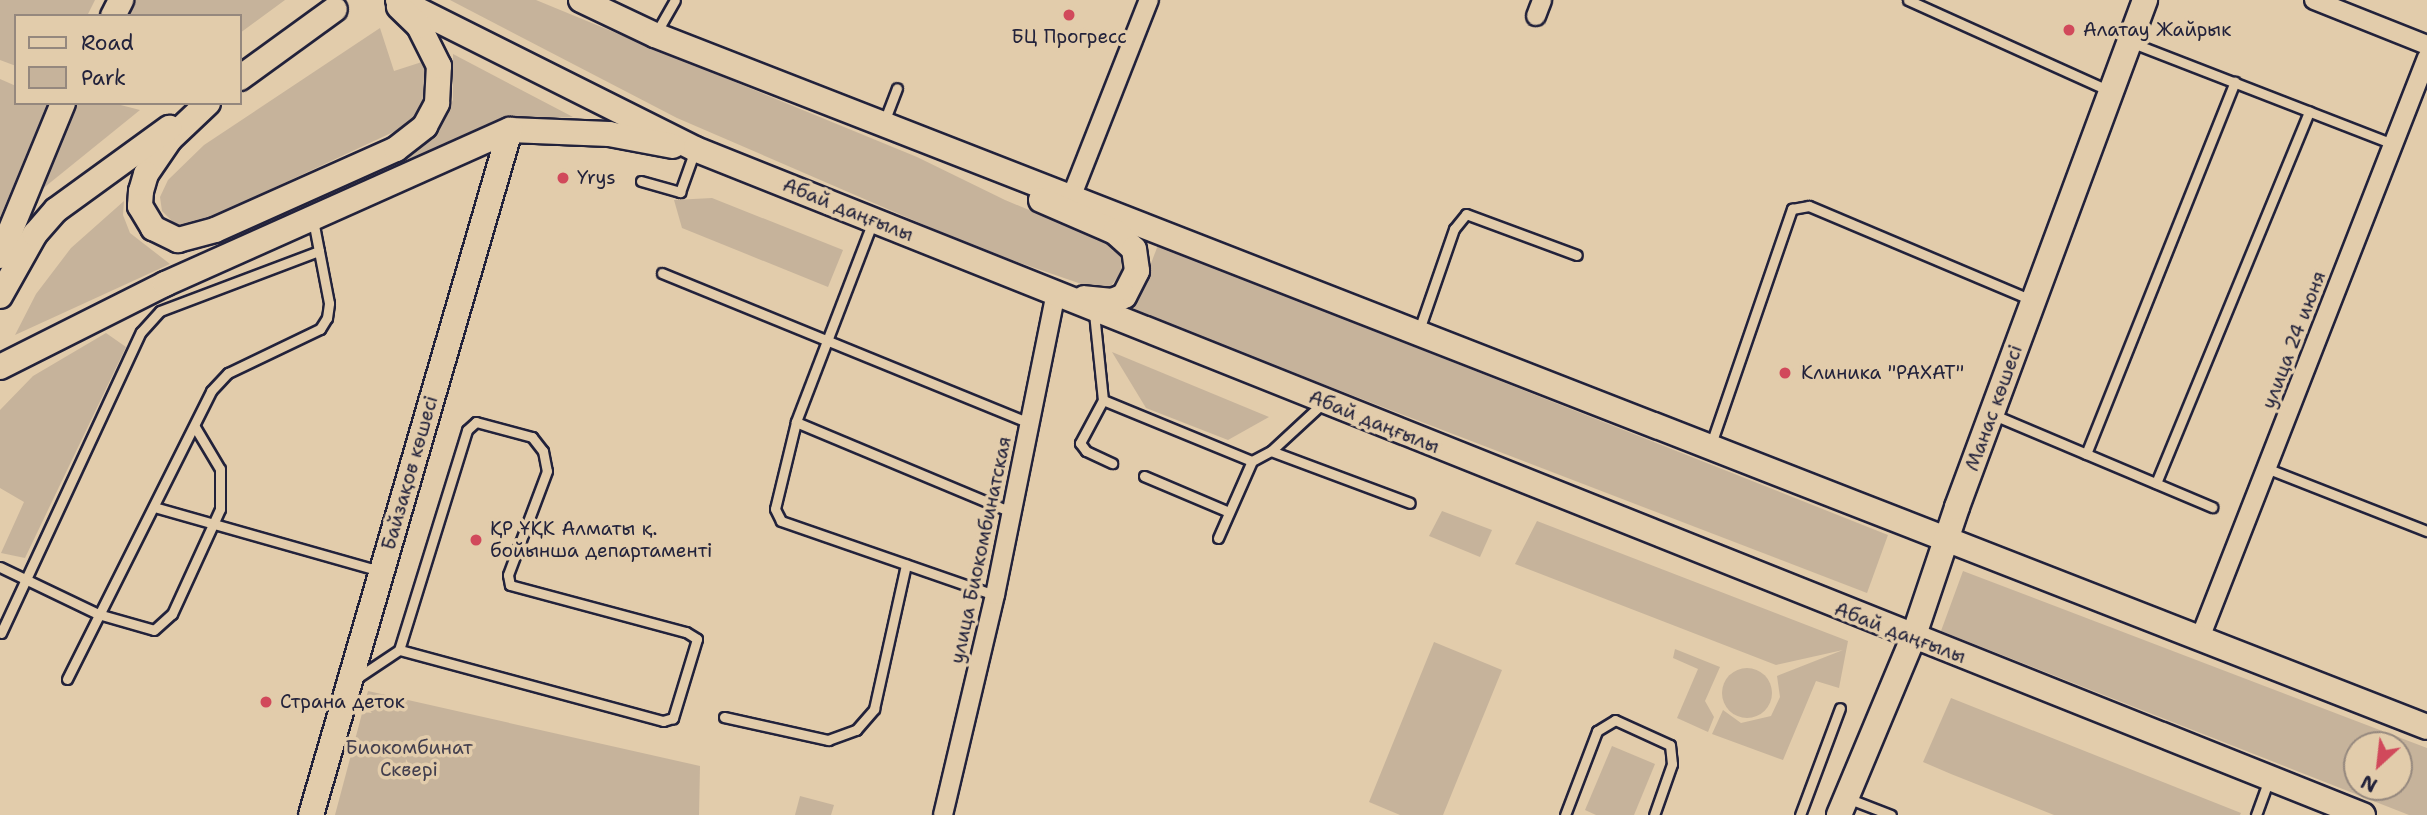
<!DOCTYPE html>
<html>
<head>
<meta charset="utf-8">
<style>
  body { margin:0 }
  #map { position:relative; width:2427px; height:815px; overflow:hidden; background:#e2ccab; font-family:"Shantell Sans",sans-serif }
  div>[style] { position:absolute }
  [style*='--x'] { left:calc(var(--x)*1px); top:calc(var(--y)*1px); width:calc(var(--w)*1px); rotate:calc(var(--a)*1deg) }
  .green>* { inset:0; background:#c6b39b }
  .round { border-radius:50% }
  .roads { filter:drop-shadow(2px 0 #22223b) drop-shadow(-2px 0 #22223b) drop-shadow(0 2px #22223b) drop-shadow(0 -2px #22223b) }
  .lane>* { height:9px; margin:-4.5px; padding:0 4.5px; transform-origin:4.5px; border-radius:4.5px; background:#e2ccab }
  .street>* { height:18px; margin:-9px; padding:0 9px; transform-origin:9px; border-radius:9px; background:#e2ccab }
  .secondary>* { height:24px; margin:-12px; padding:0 12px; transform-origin:12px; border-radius:12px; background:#e2ccab }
  .dots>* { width:19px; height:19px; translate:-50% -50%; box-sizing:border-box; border:4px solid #e2ccab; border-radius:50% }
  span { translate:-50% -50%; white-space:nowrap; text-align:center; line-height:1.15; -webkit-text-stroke:7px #e2ccab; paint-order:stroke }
  .poi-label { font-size:19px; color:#22223b }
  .left { translate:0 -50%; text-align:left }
  .street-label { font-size:19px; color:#22223b }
  .park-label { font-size:19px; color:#433f4e }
  .legend { position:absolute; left:14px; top:14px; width:228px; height:91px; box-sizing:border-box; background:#e2ccab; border:2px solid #95887e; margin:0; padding:9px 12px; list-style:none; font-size:21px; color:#22223b }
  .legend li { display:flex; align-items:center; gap:14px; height:35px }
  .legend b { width:35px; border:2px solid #95887e }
  .north { position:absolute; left:2343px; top:731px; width:70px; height:70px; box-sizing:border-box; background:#e2ccab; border:2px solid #95887e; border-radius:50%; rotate:207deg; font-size:19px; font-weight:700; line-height:28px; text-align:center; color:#22223b }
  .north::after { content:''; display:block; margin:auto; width:24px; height:32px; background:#d1495b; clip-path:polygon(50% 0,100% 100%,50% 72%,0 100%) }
</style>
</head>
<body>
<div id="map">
  <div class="green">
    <div style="clip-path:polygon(0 0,95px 0,87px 16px,16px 16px,16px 66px,0 60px)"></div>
    <div style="clip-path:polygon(131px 0,285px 0,240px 33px,240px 16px,122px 16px)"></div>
    <div style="clip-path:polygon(450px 0,536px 0,917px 157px,1005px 200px,1106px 242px,1121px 256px,1122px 272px,1110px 287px,1096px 289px,980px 249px,677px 118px)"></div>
    <div style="clip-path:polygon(380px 28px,394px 71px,425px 61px,429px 88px,422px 109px,404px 127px,194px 225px,175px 224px,162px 211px,160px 197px,168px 180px,204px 145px)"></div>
    <div style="clip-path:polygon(453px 54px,573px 117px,513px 120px,386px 171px,438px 128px,453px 100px)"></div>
    <div style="clip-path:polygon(0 79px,16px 86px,16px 103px,48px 103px,0 217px)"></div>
    <div style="clip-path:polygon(71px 103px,113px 103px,140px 110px,25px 203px)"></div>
    <div style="clip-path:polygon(712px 198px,843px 250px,828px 287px,682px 228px,674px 200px)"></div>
    <div style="clip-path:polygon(124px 201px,123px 215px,130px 233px,170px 264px,15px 335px,36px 294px,71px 248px)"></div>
    <div style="clip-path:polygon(1158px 245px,1888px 535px,1867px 593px,1133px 311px)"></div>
    <div style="clip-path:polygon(106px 333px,126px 347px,25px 558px,1px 553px,24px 502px,0 488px,0 410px,33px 376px)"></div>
    <div style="clip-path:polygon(1112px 352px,1269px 417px,1228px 440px,1146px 408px)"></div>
    <div style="clip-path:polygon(1442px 511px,1492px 530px,1480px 557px,1429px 536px)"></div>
    <div style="clip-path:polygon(1537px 521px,1848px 641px,1839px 688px,1816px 681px,1783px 760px,1712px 734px,1723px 710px,1741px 723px,1771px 716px,1780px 697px,1777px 676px,1843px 650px,1776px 665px,1515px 564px)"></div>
    <div style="clip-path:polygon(evenodd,1963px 571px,2427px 748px,2427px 815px,2409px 815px,1941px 631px,1963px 571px,2357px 745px,2399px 745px,2399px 787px,2357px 787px,2357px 745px)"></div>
    <div style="clip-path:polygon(1434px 642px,1502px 670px,1443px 815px,1400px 815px,1369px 802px)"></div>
    <div style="clip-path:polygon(1675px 649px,1720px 667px,1705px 701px,1714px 717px,1708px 732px,1677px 718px,1698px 669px,1673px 658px)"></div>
    <div class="round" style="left:1722px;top:668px;width:50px;height:50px"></div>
    <div style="clip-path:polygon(368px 691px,700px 766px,699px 815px,335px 815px)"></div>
    <div style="clip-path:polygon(1951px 698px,2241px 813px,2240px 815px,2054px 815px,1951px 774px,1923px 762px)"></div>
    <div style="clip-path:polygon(1612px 746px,1655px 764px,1634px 815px,1596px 815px,1585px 810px)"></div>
    <div style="clip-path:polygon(800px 796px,834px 805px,831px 815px,795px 815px)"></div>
  </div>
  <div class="roads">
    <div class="lane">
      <div style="--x:1908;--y:0;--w:222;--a:24.3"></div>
      <div style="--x:655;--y:35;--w:40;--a:-60.3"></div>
      <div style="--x:2130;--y:42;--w:282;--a:21.2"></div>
      <div style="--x:884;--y:122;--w:36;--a:-69"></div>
      <div style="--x:641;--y:181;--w:41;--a:15.8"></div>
      <div style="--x:680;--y:192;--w:45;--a:-70.3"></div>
      <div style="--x:873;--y:221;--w:215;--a:111"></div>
      <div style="--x:796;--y:422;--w:89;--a:103.6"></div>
      <div style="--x:775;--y:509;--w:13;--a:63"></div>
      <div style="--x:781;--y:521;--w:226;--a:19.1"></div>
      <div style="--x:662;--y:273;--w:396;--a:22.2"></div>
      <div style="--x:1094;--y:313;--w:87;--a:84.1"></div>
      <div style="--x:1103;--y:400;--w:161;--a:22.3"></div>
      <div style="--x:1252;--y:461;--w:21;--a:-28"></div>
      <div style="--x:1271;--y:451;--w:72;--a:-42.8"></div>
      <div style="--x:1419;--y:330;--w:107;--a:-70.9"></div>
      <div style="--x:1454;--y:229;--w:19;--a:-51"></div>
      <div style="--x:1466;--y:214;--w:118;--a:20.3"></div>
      <div style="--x:1103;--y:400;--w:49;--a:118.1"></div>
      <div style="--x:1080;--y:443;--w:10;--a:53"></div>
      <div style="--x:1086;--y:451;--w:29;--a:25"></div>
      <div style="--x:1994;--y:415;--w:237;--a:22.9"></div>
      <div style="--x:796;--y:422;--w:233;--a:22.7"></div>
      <div style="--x:1711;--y:444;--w:249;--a:-71"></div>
      <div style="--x:1792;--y:209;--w:17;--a:-10"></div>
      <div style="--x:1809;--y:206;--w:242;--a:22.9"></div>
      <div style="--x:1271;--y:451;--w:148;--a:20.5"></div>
      <div style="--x:2086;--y:454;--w:401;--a:-68.2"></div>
      <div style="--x:2266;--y:468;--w:173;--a:21.4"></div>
      <div style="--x:1144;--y:476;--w:92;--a:23"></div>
      <div style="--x:2156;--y:483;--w:402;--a:-67.6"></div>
      <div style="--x:154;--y:507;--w:235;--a:15.8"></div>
      <div style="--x:1218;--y:538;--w:84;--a:-66.2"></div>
      <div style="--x:0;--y:567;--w:109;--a:25.6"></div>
      <div style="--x:98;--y:614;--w:58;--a:15.9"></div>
      <div style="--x:154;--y:630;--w:24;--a:-42"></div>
      <div style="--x:172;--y:614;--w:115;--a:-65.4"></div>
      <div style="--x:220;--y:509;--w:40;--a:-90"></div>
      <div style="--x:220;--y:469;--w:49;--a:-120.8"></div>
      <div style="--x:1;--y:633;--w:332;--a:-65.1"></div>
      <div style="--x:141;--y:332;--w:28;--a:-48"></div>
      <div style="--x:160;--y:311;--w:170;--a:-20.7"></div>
      <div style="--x:357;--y:678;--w:50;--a:-33.7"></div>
      <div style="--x:399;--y:650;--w:230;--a:-72.8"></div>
      <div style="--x:467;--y:430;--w:12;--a:-42"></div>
      <div style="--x:476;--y:422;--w:58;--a:15"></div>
      <div style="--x:532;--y:437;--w:18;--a:52"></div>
      <div style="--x:543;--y:451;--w:20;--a:79"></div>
      <div style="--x:547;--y:471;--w:111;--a:110.6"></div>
      <div style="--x:508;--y:575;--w:10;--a:79"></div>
      <div style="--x:510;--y:585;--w:182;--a:15"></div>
      <div style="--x:686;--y:632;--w:13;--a:32"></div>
      <div style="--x:697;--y:639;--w:83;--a:106.9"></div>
      <div style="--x:673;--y:718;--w:10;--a:163"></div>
      <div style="--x:663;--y:721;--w:273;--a:-164.9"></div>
      <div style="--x:67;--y:679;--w:322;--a:-63.4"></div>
      <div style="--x:211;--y:391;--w:25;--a:-47"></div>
      <div style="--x:228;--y:373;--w:102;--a:-25.6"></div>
      <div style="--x:320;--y:329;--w:13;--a:-58"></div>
      <div style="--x:327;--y:318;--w:15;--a:-82"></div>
      <div style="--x:329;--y:303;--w:85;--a:-100.9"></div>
      <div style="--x:724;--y:717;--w:107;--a:12.5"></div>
      <div style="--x:828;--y:740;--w:30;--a:-20"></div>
      <div style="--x:856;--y:730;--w:28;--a:-49"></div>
      <div style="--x:874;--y:709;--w:148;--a:-77.5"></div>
      <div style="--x:1847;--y:798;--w:47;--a:21.1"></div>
      <div style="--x:1565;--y:815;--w:90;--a:-69.1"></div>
      <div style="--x:1597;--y:731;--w:21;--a:-31"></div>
      <div style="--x:1615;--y:720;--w:60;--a:24.4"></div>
      <div style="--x:1670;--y:745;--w:19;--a:84"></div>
      <div style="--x:1672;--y:764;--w:54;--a:109.4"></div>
      <div style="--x:1800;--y:815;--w:114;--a:-69.5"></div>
      <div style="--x:2256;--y:815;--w:38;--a:-70"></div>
    </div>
    <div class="street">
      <div style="--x:2314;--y:0;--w:122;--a:21.7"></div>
      <div style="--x:1536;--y:16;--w:17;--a:-69"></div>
      <div style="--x:1072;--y:195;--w:210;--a:-68.5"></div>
      <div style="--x:2200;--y:638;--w:623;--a:-68.63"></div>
      <div style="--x:943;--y:815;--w:226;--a:-76.7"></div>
      <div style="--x:995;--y:595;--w:308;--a:-78.6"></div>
    </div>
    <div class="secondary">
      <div style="--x:398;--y:0;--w:332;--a:26.6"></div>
      <div style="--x:695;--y:149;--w:1796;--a:21.77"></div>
      <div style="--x:581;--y:0;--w:82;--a:25.3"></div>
      <div style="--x:655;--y:35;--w:1902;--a:21.33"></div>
      <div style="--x:113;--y:16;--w:18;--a:-63"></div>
      <div style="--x:240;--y:78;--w:117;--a:-36"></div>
      <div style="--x:208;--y:103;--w:52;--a:136.5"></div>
      <div style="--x:170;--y:139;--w:42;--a:124.4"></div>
      <div style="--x:146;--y:174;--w:18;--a:106"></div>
      <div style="--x:141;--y:191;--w:15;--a:94"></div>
      <div style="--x:140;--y:206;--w:26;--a:59"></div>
      <div style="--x:153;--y:228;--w:28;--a:26"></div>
      <div style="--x:178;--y:240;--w:38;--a:-15"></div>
      <div style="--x:215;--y:230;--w:198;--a:-24.1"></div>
      <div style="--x:396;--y:149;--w:37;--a:-38"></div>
      <div style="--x:425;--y:126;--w:26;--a:-62"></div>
      <div style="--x:437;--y:103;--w:37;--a:-87"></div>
      <div style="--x:439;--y:66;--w:45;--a:-116.6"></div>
      <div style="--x:419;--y:26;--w:28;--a:-136"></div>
      <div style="--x:1041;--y:200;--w:81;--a:23.4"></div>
      <div style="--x:1115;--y:232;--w:25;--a:42"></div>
      <div style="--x:1134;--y:249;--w:22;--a:82"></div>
      <div style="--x:1137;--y:271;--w:28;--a:117"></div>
      <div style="--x:1124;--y:296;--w:13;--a:157"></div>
      <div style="--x:1112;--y:301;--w:28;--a:-174"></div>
      <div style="--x:0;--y:256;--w:165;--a:-67.6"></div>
      <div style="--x:0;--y:296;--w:71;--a:-60.6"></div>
      <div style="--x:35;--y:234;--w:32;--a:-49"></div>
      <div style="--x:56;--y:210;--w:140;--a:-36"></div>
      <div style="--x:0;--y:367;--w:185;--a:-26.7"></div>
      <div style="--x:165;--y:284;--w:378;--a:-24.1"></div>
      <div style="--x:510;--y:130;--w:99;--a:2.3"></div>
      <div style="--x:609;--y:134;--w:65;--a:10.6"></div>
      <div style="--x:311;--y:815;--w:713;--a:-73.8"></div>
      <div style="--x:1839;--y:815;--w:192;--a:-67.3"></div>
      <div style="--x:1913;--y:638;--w:138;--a:-71.4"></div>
      <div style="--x:1957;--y:507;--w:541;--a:-69.65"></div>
    </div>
  </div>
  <div class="dots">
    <div style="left:1069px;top:15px;background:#d1495b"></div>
    <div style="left:2069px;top:30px;background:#d1495b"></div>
    <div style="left:563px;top:178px;background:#d1495b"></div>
    <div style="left:1785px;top:373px;background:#d1495b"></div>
    <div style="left:476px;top:540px;background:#d1495b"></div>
    <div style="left:266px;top:702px;background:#d1495b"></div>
  </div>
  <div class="poi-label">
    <span class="left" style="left:2083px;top:30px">Алатау Жайрык</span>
    <span style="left:1069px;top:37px">БЦ Прогресс</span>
    <span class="left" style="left:577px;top:178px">Yrys</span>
    <span class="left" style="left:1801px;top:373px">Клиника "РАХАТ"</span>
    <span class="left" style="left:490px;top:540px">ҚР ҰҚК Алматы қ.<br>бойынша департаменті</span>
    <span class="left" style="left:280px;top:702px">Страна деток</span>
  </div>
  <div class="street-label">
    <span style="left:848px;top:210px;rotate:22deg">Абай даңғылы</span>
    <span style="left:2294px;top:340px;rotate:-69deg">улица 24 июня</span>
    <span style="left:1994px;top:408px;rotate:-70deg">Манас көшесі</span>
    <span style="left:1374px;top:422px;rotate:22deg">Абай даңғылы</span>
    <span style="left:410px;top:473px;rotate:-74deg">Байзақов көшесі</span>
    <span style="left:981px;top:550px;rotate:-78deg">улица Биокомбинатская</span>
    <span style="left:1900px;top:633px;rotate:21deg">Абай даңғылы</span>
  </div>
  <div class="park-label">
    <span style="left:409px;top:759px">Биокомбинат<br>Сквері</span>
  </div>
  <ul class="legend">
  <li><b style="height:9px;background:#e2ccab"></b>Road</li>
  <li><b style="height:19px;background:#c6b39b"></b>Park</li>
  </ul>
  <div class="north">N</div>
</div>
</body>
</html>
